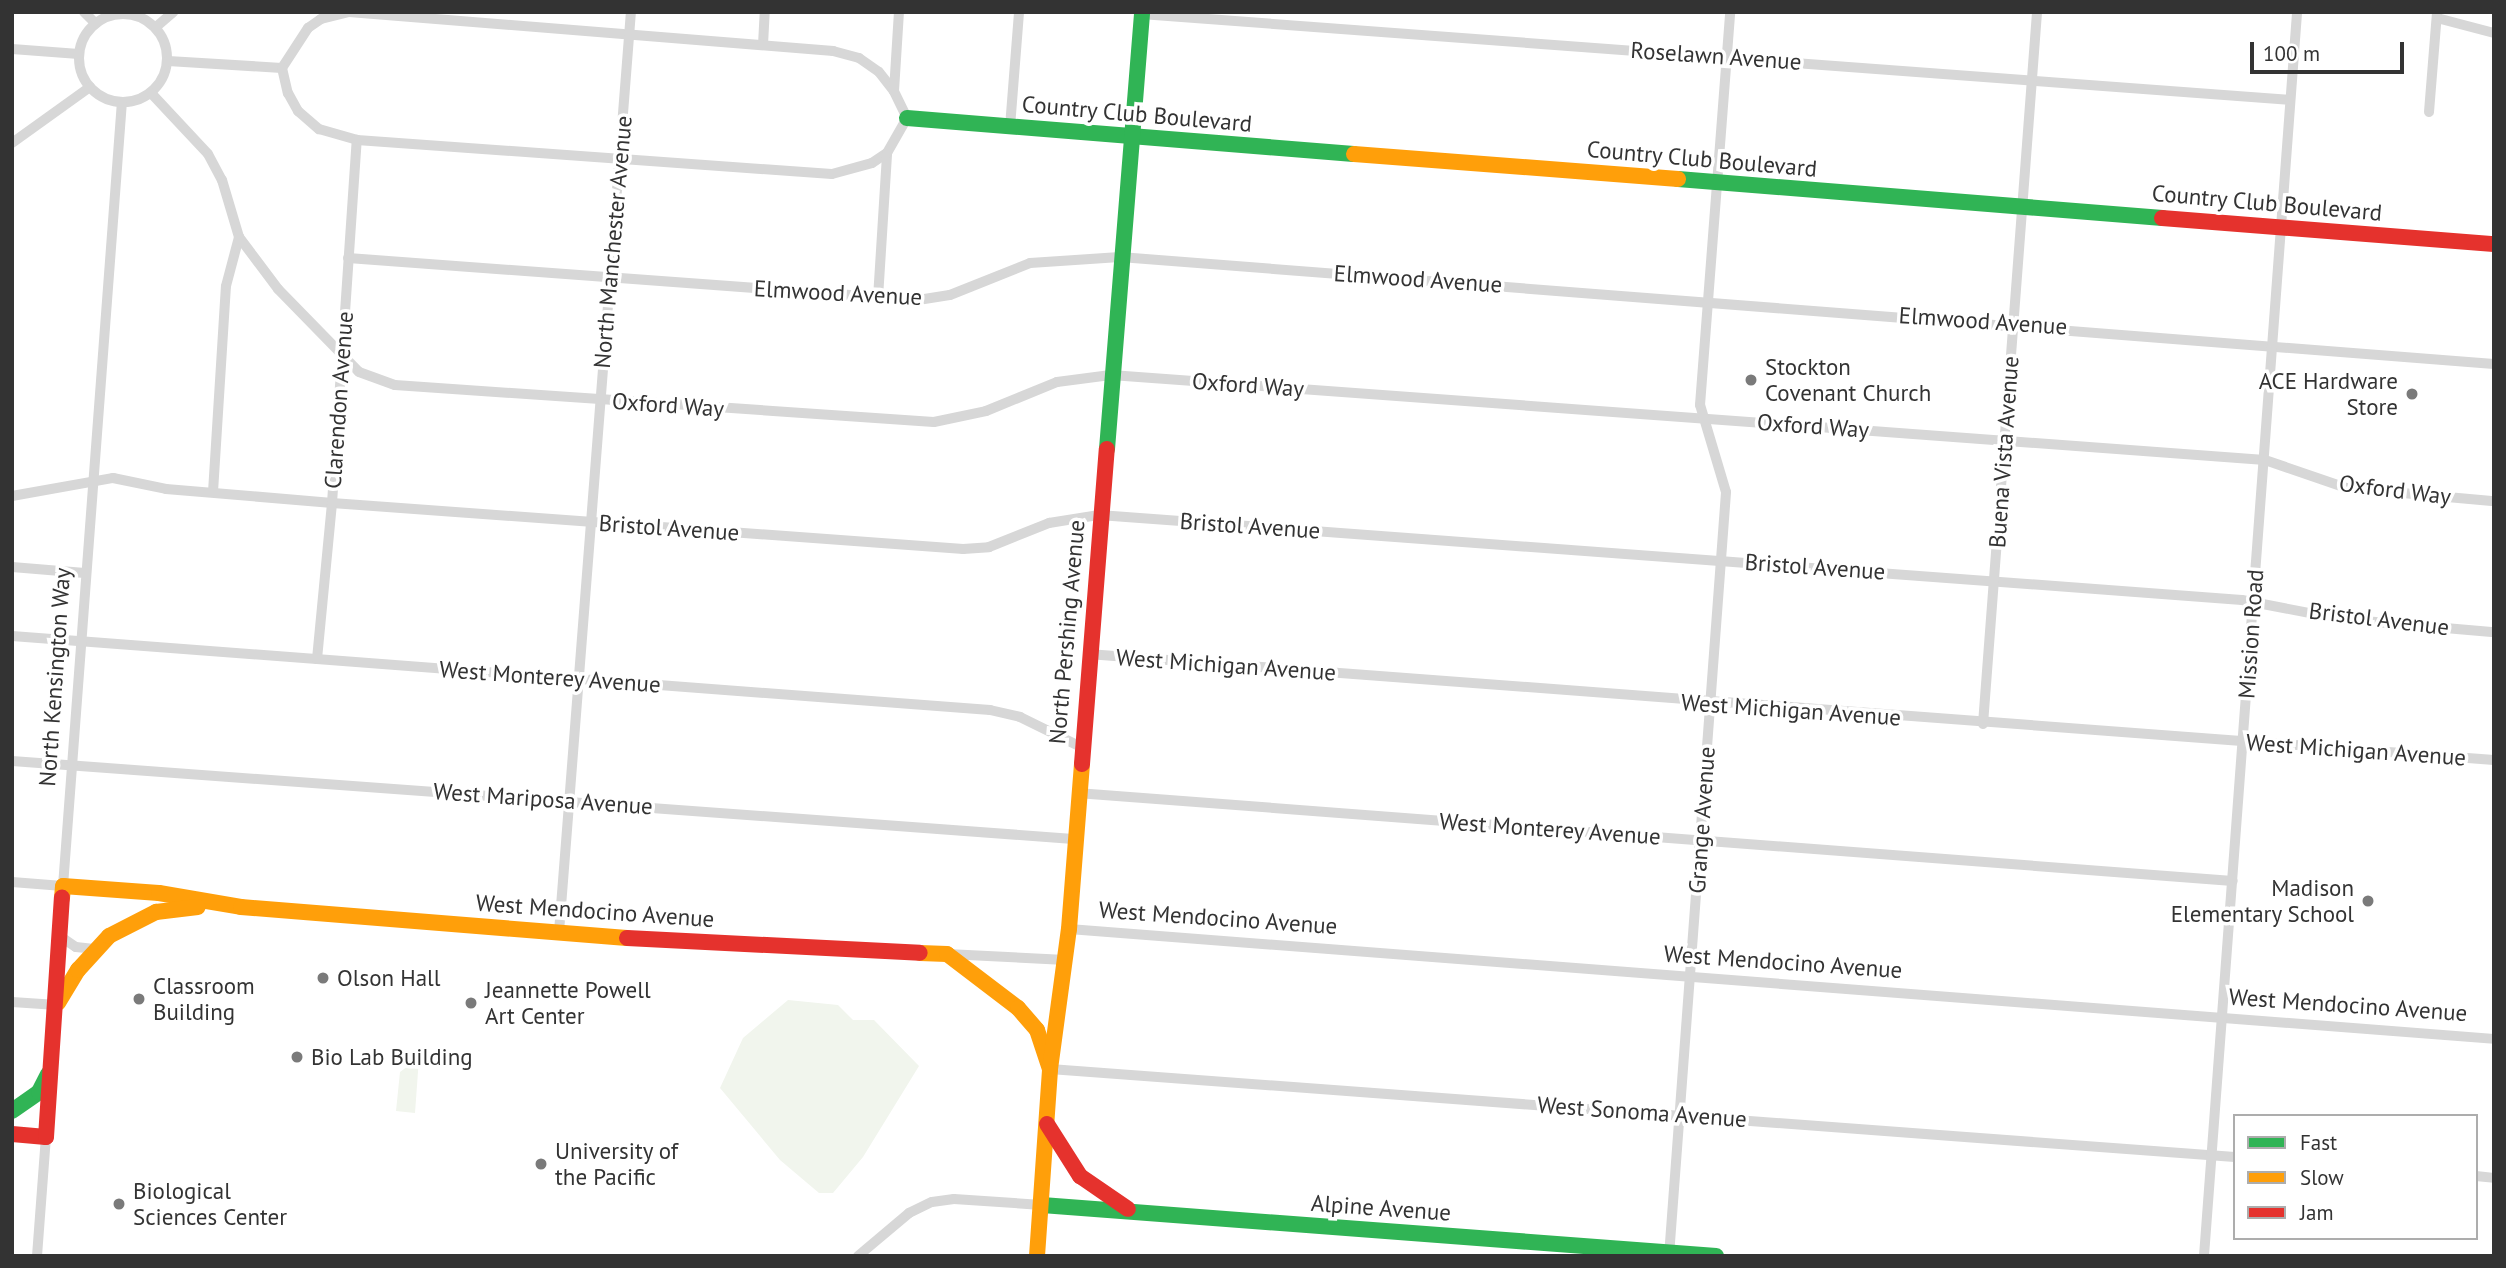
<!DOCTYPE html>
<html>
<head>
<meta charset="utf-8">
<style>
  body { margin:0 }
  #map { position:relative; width:2506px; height:1268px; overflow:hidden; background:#fff; font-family:"PT Sans",sans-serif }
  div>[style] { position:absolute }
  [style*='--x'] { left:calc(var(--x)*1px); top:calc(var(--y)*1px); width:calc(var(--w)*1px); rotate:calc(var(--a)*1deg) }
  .green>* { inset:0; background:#f1f5ed }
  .street>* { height:10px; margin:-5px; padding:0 5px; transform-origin:5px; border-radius:5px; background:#d7d7d7 }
  .street>.ring { margin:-5px; padding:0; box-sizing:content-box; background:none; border:10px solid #d7d7d7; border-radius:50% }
  .fast>* { height:16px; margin:-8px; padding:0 8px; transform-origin:8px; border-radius:8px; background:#30b455 }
  .slow>* { height:16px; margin:-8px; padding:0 8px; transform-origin:8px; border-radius:8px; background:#ff9f0a }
  .jam>* { height:16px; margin:-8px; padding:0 8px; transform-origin:8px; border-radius:8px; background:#e5322d }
  .dots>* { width:19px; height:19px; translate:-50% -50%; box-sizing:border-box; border:4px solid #fff; border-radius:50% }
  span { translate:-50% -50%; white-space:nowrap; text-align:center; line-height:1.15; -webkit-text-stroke:7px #fff; paint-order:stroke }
  .street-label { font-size:23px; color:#333 }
  .poi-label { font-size:23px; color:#333 }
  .left { translate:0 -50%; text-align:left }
  .right { translate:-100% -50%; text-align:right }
  .frame { position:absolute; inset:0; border:14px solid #333; pointer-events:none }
  .legend { position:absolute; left:2233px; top:1114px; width:245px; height:126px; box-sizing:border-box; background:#fff; border:2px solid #adadad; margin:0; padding:9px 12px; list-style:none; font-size:21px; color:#333 }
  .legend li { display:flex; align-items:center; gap:14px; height:35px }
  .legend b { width:35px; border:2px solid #adadad }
  .scale { position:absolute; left:2250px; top:42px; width:154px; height:32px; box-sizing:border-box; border:4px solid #333; border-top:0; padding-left:9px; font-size:21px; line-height:24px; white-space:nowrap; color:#333; -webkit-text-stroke:5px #fff; paint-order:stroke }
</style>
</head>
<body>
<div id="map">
  <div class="green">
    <div style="clip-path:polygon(788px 1000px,838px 1005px,853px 1020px,874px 1020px,919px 1066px,863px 1157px,833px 1193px,819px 1193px,780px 1160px,720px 1088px,743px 1038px)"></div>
    <div style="clip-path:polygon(419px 1058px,415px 1113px,396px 1111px,400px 1072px)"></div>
  </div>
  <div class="street">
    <div style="--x:84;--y:12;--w:16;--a:45"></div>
    <div class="ring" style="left:79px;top:14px;width:78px;height:78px"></div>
    <div style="--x:1141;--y:14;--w:1152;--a:4.28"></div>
    <div style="--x:2437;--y:18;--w:59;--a:14.7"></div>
    <div style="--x:156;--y:27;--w:23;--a:-41"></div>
    <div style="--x:763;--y:45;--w:33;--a:-87"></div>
    <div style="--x:12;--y:49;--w:67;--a:4.3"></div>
    <div style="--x:168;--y:61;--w:114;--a:3.5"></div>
    <div style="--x:282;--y:68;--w:48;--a:-57"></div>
    <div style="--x:308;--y:28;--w:16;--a:-35"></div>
    <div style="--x:321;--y:19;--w:29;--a:-14"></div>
    <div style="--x:349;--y:12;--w:486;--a:4.6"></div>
    <div style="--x:833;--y:51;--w:27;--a:15"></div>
    <div style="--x:859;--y:58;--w:24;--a:35"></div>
    <div style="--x:879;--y:72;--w:24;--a:52"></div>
    <div style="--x:282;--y:68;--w:26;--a:77"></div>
    <div style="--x:288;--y:93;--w:21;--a:61"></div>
    <div style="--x:298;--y:111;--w:28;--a:41"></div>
    <div style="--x:319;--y:129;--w:40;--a:16"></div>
    <div style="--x:357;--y:140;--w:476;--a:4.1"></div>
    <div style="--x:832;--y:174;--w:41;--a:-15.4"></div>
    <div style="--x:872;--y:163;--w:18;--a:-34"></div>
    <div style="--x:151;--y:93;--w:83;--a:46.9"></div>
    <div style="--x:208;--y:154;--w:30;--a:62"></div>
    <div style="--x:222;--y:180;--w:59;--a:73.4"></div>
    <div style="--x:239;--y:237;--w:65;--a:53.1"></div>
    <div style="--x:278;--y:289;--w:116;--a:45.7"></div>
    <div style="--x:359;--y:372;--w:38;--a:20"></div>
    <div style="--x:395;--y:385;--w:540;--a:3.93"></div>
    <div style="--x:934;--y:422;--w:53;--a:-11.9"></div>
    <div style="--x:986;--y:411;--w:77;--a:-22.2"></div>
    <div style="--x:1057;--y:382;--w:54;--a:-7.4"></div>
    <div style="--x:1111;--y:375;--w:1157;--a:4.21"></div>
    <div style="--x:2265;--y:460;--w:87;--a:18.9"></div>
    <div style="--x:2347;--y:488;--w:148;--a:5.1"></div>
    <div style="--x:2429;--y:112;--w:100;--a:-85.4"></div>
    <div style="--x:1010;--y:127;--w:115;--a:-85.5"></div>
    <div style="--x:12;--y:143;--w:96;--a:-35.7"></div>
    <div style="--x:348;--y:258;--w:572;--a:4.21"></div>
    <div style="--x:918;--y:300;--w:32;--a:-9"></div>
    <div style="--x:950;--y:295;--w:86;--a:-21.8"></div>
    <div style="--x:1030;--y:263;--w:90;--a:-3.8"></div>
    <div style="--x:1120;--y:257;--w:1378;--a:4.45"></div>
    <div style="--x:878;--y:298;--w:145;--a:-86.4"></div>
    <div style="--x:887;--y:153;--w:40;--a:-60.3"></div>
    <div style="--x:907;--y:118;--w:30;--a:-116"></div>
    <div style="--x:894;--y:91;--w:79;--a:-86.4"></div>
    <div style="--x:213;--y:492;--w:206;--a:-86.4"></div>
    <div style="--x:226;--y:286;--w:51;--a:-75.1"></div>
    <div style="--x:12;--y:496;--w:103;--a:-10.1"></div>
    <div style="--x:113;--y:478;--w:54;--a:11.7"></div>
    <div style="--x:166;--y:489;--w:167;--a:4.8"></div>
    <div style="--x:332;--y:503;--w:633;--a:4.17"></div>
    <div style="--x:963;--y:549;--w:26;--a:-4"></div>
    <div style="--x:989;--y:547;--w:65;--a:-21.8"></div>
    <div style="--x:1049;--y:523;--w:51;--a:-9.1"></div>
    <div style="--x:1099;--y:515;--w:1146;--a:4.25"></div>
    <div style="--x:2242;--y:600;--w:101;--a:10.9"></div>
    <div style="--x:2341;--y:619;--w:154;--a:4.9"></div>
    <div style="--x:12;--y:567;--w:73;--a:4.7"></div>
    <div style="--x:12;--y:636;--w:981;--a:4.33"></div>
    <div style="--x:990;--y:710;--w:31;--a:13"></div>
    <div style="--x:1020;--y:717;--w:68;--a:26.2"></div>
    <div style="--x:1088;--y:654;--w:1410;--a:4.31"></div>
    <div style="--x:317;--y:659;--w:157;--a:-84.5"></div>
    <div style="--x:332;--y:503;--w:364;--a:-86.1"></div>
    <div style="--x:1983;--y:724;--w:714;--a:-85.66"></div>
    <div style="--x:12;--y:761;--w:1064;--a:4.2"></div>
    <div style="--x:1077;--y:793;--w:1159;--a:4.35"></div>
    <div style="--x:12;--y:882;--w:51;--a:4.5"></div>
    <div style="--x:63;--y:886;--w:786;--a:-85.7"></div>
    <div style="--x:1069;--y:929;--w:1429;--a:4.41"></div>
    <div style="--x:559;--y:932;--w:923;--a:-85.53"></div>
    <div style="--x:61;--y:937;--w:18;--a:34"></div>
    <div style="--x:76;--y:947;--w:18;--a:6"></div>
    <div style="--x:947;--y:954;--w:119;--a:2.9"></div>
    <div style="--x:12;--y:1002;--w:45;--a:3.8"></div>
    <div style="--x:1050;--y:1069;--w:1188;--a:4.25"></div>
    <div style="--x:2476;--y:1176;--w:18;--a:6"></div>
    <div style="--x:37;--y:1256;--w:119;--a:-85.7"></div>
    <div style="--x:858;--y:1256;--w:67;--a:-40.1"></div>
    <div style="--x:909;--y:1213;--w:25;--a:-26"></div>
    <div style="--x:932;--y:1202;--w:22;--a:-8"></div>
    <div style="--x:954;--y:1199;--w:88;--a:3.9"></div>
    <div style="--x:1669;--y:1256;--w:766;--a:-85.73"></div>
    <div style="--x:1726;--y:492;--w:91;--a:-106.6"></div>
    <div style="--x:1700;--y:405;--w:394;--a:-85.6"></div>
    <div style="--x:2204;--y:1256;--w:1247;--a:-85.72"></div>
  </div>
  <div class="fast">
    <div style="--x:907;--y:118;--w:448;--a:4.6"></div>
    <div style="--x:1678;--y:179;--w:486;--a:4.6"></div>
    <div style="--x:1107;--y:449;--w:438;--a:-85.4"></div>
    <div style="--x:12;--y:1111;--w:33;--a:-35"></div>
    <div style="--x:39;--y:1092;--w:20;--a:-63"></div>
    <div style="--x:1042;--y:1205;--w:676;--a:4.33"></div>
  </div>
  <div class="slow">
    <div style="--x:1354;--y:154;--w:325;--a:4.4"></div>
    <div style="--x:62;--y:898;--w:12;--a:-85"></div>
    <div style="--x:63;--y:886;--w:96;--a:4.2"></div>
    <div style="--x:159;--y:893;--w:83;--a:9.7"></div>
    <div style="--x:241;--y:907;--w:387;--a:4.6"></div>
    <div style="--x:920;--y:953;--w:27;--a:2"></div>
    <div style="--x:947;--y:954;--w:89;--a:37.3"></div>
    <div style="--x:1018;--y:1008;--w:29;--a:49"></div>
    <div style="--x:1037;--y:1030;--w:41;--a:71.6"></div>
    <div style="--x:58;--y:1003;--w:39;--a:-59"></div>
    <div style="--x:78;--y:970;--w:46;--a:-47.6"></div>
    <div style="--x:109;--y:936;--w:53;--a:-27.1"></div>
    <div style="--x:156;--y:912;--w:42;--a:-6.8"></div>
    <div style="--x:1037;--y:1256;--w:187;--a:-86"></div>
    <div style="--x:1050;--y:1069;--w:141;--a:-82.3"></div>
    <div style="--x:1069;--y:929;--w:166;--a:-85.5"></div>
  </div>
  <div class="jam">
    <div style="--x:2162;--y:218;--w:333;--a:4.5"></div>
    <div style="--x:1082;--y:764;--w:316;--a:-85.5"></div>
    <div style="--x:627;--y:938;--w:293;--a:2.9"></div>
    <div style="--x:1047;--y:1124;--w:62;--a:57.6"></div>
    <div style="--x:1080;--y:1176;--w:58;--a:34.5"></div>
    <div style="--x:12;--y:1134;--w:34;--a:5"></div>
    <div style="--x:46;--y:1137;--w:240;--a:-86.2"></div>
  </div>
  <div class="dots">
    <div style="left:1751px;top:380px;background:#7a7a7a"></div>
    <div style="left:2412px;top:394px;background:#7a7a7a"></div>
    <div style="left:2368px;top:901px;background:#7a7a7a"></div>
    <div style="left:323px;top:978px;background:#7a7a7a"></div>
    <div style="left:139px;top:999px;background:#7a7a7a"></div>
    <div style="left:471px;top:1003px;background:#7a7a7a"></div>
    <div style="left:297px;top:1057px;background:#7a7a7a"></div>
    <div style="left:541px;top:1164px;background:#7a7a7a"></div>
    <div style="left:119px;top:1204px;background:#7a7a7a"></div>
  </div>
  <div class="street-label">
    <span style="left:1716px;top:56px;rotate:4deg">Roselawn Avenue</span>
    <span style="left:1137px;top:114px;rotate:5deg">Country Club Boulevard</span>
    <span style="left:1702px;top:159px;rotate:5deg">Country Club Boulevard</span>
    <span style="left:2267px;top:203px;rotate:5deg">Country Club Boulevard</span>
    <span style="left:613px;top:242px;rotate:-85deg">North Manchester Avenue</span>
    <span style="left:1418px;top:279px;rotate:4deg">Elmwood Avenue</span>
    <span style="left:838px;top:293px;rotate:3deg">Elmwood Avenue</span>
    <span style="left:1983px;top:321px;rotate:4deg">Elmwood Avenue</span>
    <span style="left:1248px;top:385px;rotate:4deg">Oxford Way</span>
    <span style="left:339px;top:400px;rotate:-86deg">Clarendon Avenue</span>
    <span style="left:668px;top:405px;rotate:4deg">Oxford Way</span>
    <span style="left:1813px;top:426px;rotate:4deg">Oxford Way</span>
    <span style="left:2004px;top:452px;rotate:-86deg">Buena Vista Avenue</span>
    <span style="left:2395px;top:490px;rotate:7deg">Oxford Way</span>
    <span style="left:1250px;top:526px;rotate:4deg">Bristol Avenue</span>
    <span style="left:669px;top:528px;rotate:4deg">Bristol Avenue</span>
    <span style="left:1815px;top:567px;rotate:4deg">Bristol Avenue</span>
    <span style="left:2379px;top:619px;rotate:7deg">Bristol Avenue</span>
    <span style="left:1067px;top:632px;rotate:-85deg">North Pershing Avenue</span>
    <span style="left:2251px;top:634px;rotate:-86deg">Mission Road</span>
    <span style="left:1226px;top:665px;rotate:4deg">West Michigan Avenue</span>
    <span style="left:55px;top:677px;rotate:-86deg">North Kensington Way</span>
    <span style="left:550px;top:677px;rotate:4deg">West Monterey Avenue</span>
    <span style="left:1791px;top:710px;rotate:4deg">West Michigan Avenue</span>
    <span style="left:2356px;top:750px;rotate:4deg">West Michigan Avenue</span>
    <span style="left:543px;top:799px;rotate:4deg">West Mariposa Avenue</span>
    <span style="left:1702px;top:820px;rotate:-86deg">Grange Avenue</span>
    <span style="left:1550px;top:829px;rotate:4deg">West Monterey Avenue</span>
    <span style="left:595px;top:911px;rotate:4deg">West Mendocino Avenue</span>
    <span style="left:1218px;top:918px;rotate:4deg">West Mendocino Avenue</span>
    <span style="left:1783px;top:962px;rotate:4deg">West Mendocino Avenue</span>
    <span style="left:2348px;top:1005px;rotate:4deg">West Mendocino Avenue</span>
    <span style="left:1642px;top:1112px;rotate:4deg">West Sonoma Avenue</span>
    <span style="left:1381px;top:1208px;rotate:4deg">Alpine Avenue</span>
  </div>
  <div class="poi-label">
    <span class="left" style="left:1765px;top:380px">Stockton<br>Covenant Church</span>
    <span class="right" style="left:2398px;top:394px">ACE Hardware<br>Store</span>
    <span class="right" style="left:2354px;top:901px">Madison<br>Elementary School</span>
    <span class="left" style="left:337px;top:978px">Olson Hall</span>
    <span class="left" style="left:153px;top:999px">Classroom<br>Building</span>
    <span class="left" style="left:485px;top:1003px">Jeannette Powell<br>Art Center</span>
    <span class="left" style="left:311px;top:1057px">Bio Lab Building</span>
    <span class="left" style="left:555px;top:1164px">University of<br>the Pacific</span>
    <span class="left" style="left:133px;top:1204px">Biological<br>Sciences Center</span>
  </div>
  <div class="frame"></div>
  <ul class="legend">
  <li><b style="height:9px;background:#30b455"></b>Fast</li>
  <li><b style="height:9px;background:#ff9f0a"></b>Slow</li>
  <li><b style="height:9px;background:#e5322d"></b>Jam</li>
  </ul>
  <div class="scale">100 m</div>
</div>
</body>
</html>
